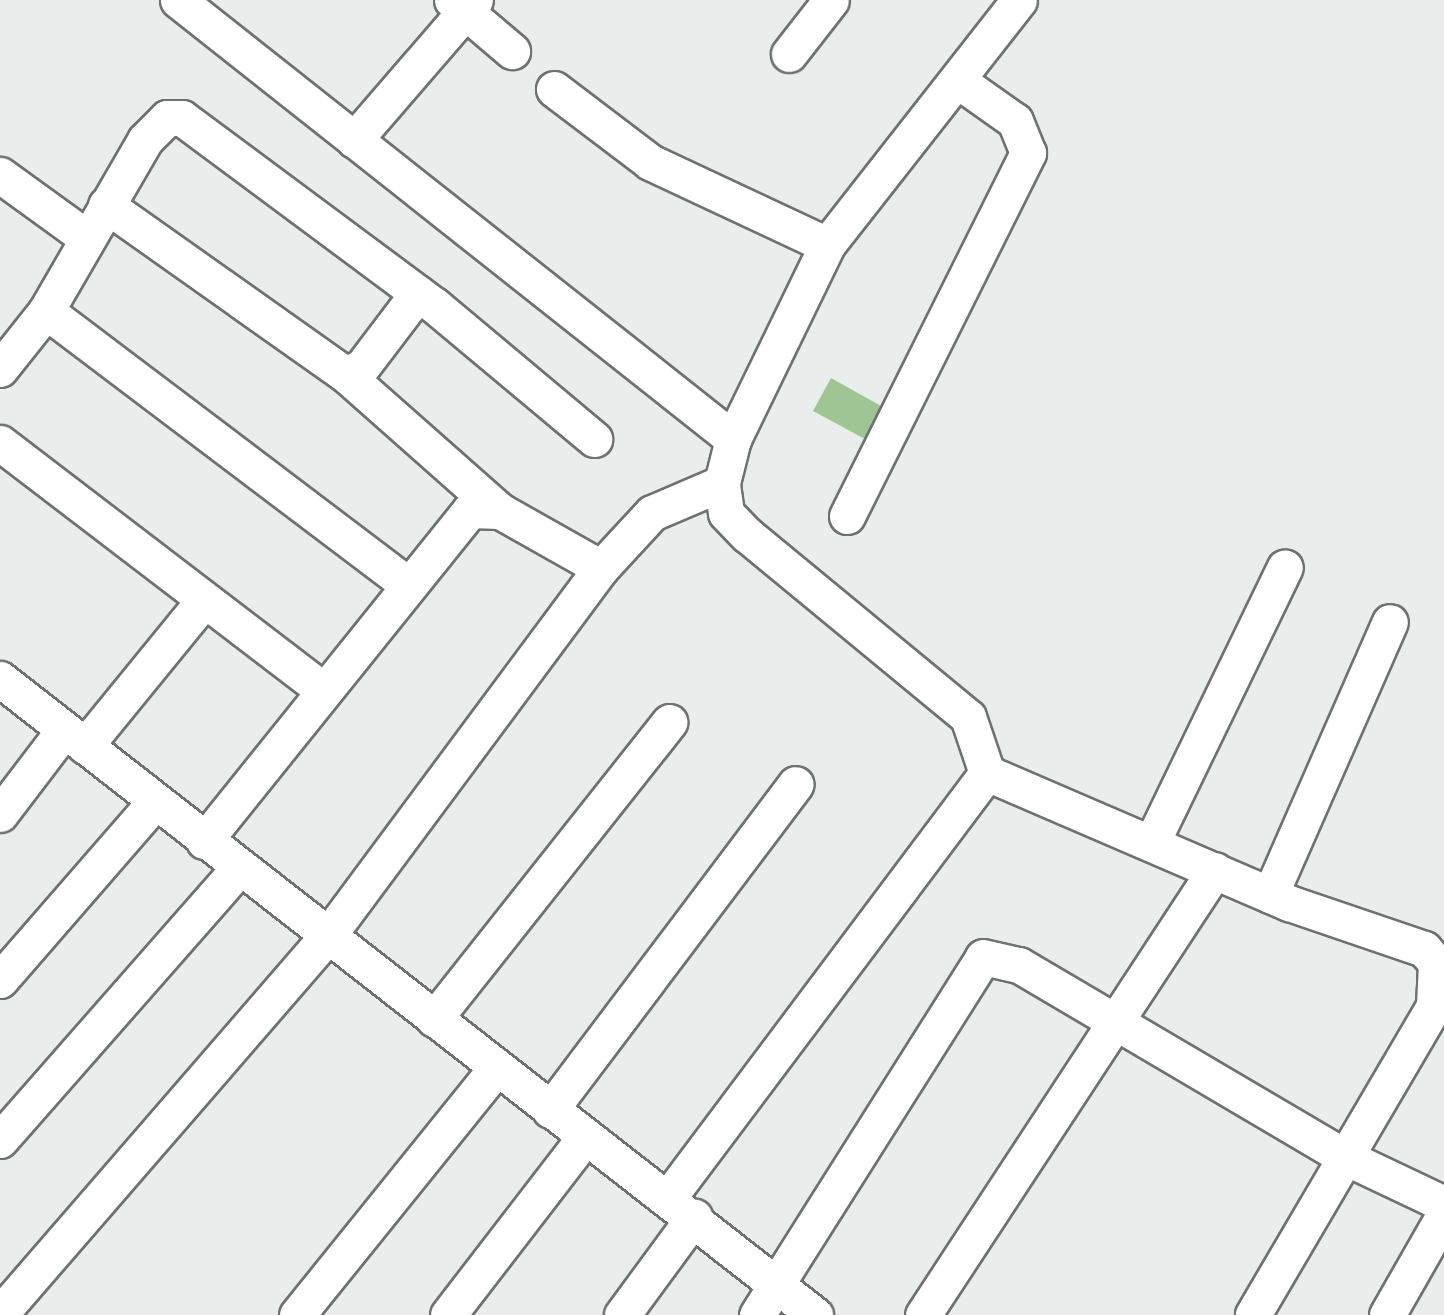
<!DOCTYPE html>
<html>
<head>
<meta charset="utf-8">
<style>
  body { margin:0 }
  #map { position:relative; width:1444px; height:1315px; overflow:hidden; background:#e9eeec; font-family:Quicksand,sans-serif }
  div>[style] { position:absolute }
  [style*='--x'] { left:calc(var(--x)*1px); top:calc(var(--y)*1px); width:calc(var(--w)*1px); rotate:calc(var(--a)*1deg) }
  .building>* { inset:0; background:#a0c594 }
  .roads { filter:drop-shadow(2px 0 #6d7170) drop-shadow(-2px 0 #6d7170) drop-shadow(0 2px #6d7170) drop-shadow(0 -2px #6d7170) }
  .minor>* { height:35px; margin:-17.5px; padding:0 17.5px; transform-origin:17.5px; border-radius:17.5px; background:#fff }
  span { translate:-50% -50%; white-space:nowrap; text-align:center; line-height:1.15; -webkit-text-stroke:10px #fff; paint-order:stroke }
</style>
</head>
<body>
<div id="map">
  <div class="building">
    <div style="clip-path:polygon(831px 378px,883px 407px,865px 439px,813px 411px)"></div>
  </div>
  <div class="roads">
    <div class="minor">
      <div style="--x:178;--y:0;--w:708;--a:38.34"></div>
      <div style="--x:452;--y:0;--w:79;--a:40.4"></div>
      <div style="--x:789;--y:54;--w:68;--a:-52.1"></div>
      <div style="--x:554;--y:89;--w:121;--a:37.2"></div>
      <div style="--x:650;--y:162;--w:195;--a:25.1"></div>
      <div style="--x:354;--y:140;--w:185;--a:-49.2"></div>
      <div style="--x:0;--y:175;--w:107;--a:35.9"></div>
      <div style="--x:106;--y:205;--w:293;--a:35.3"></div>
      <div style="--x:345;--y:374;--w:17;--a:-21"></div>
      <div style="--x:361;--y:368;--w:94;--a:-52.8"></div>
      <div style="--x:46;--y:311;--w:449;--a:37.1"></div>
      <div style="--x:0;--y:369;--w:74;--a:-51.6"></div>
      <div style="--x:46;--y:311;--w:198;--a:-59.9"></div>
      <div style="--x:145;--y:140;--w:31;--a:-45"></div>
      <div style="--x:167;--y:118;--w:15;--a:0"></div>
      <div style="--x:182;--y:118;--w:314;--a:36.6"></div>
      <div style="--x:434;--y:305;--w:209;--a:39.9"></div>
      <div style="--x:345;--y:374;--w:207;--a:41.5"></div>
      <div style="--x:0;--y:443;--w:403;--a:37.4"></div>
      <div style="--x:847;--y:516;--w:406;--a:-63.5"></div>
      <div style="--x:1028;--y:153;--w:35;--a:-112"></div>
      <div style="--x:1015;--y:121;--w:71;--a:-144.7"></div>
      <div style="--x:0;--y:679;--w:1034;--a:37.97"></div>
      <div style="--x:85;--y:746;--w:188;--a:-50.8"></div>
      <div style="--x:987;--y:773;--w:59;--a:-108.7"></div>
      <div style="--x:968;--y:717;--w:286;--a:-140.5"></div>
      <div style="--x:747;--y:535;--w:30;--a:-134"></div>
      <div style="--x:726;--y:513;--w:30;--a:-98"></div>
      <div style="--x:722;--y:483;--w:45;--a:-76"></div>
      <div style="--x:733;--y:439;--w:216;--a:-64.1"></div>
      <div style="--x:827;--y:245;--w:311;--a:-51.9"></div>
      <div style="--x:0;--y:814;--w:106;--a:-52.7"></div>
      <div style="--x:204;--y:841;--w:425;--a:-51.2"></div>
      <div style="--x:470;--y:510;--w:30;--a:2"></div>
      <div style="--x:500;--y:511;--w:116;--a:29.4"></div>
      <div style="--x:601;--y:568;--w:75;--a:-47.2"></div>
      <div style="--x:652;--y:513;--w:76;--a:-23.2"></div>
      <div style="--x:1152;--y:842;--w:305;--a:-64.2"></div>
      <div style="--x:1270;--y:895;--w:298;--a:-66.3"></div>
      <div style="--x:0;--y:980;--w:236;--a:-49"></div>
      <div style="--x:434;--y:1019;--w:379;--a:-51.6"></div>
      <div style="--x:550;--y:1110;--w:408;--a:-53"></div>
      <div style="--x:0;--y:1140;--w:362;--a:-48.7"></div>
      <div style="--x:668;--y:1198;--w:531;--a:-53.11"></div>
      <div style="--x:987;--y:773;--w:329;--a:23.3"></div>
      <div style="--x:1289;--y:903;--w:143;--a:18.8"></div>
      <div style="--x:1424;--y:949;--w:18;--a:49"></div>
      <div style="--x:1436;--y:963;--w:43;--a:92.7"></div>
      <div style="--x:1434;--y:1006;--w:358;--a:120.4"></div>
      <div style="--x:0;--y:1314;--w:499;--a:-49.1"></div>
      <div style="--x:327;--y:937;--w:460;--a:-53.4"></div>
      <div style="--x:297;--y:1315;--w:317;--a:-51.1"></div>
      <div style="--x:448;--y:1315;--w:225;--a:-52.4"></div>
      <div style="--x:622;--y:1315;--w:122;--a:-53.7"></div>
      <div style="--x:757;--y:1315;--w:423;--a:-57.7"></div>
      <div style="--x:983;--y:957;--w:37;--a:13"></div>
      <div style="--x:1019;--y:965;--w:376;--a:30.5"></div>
      <div style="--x:1343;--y:1156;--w:112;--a:25.4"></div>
      <div style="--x:923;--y:1315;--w:532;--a:-56.73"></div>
      <div style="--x:1387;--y:1315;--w:115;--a:-60.3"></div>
    </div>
  </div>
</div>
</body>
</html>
